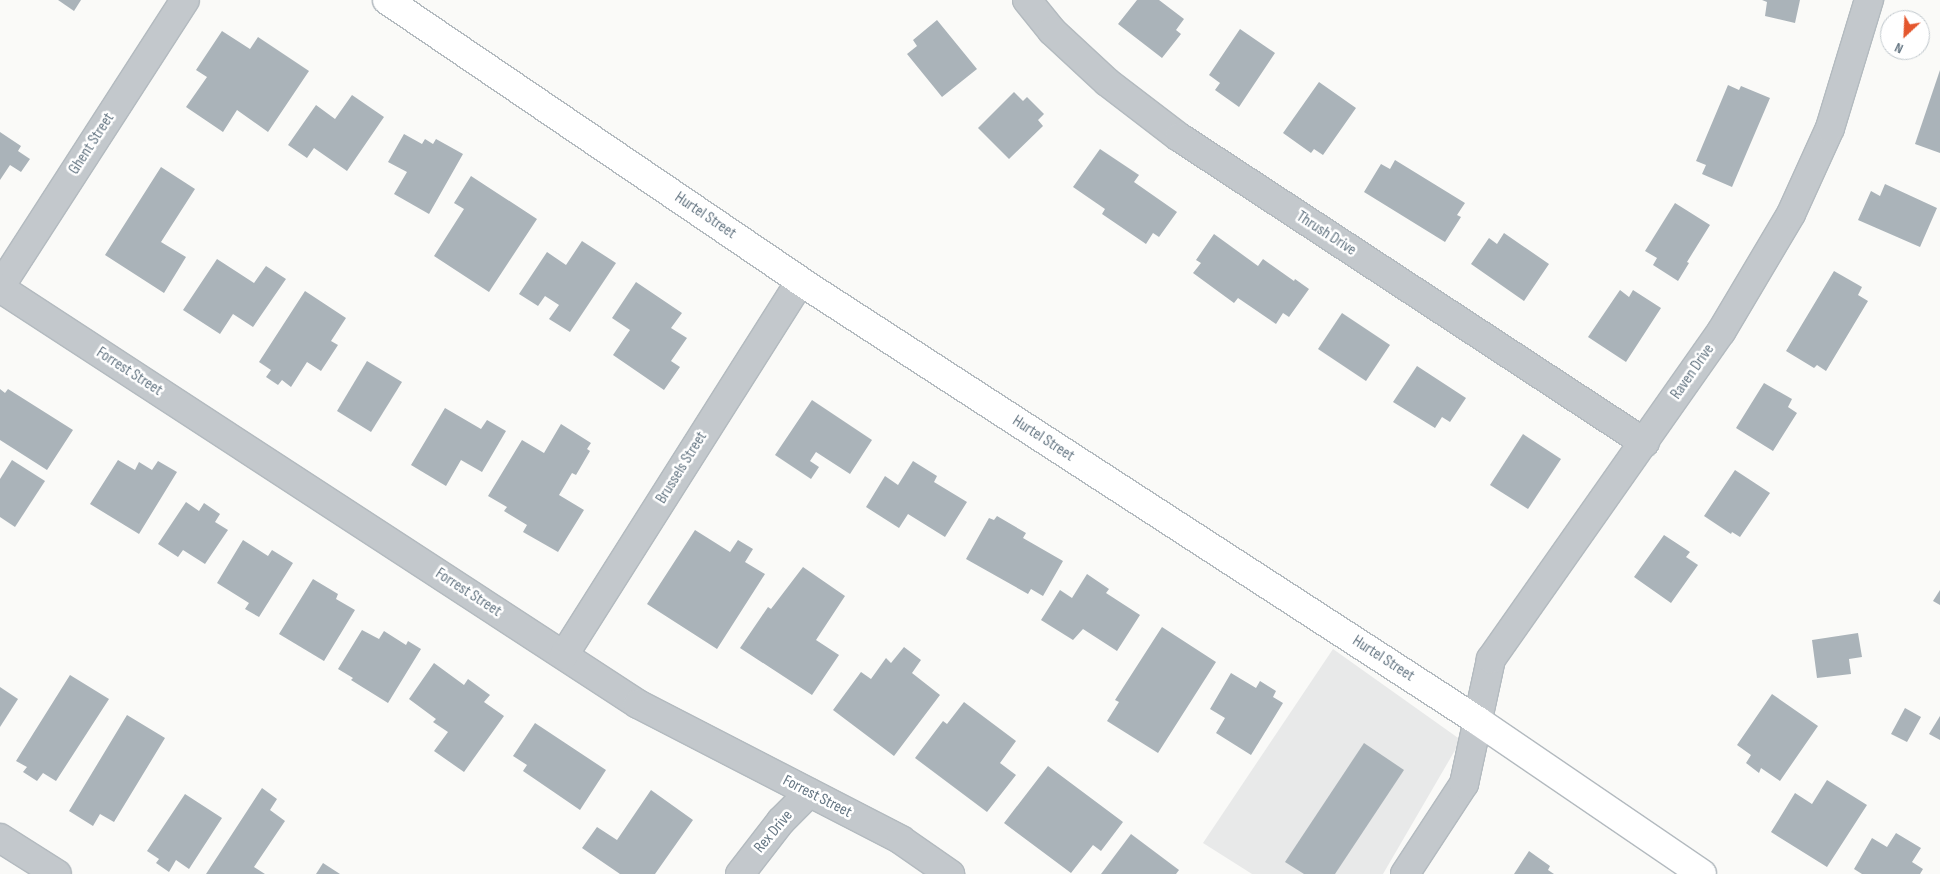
<!DOCTYPE html>
<html>
<head>
<meta charset="utf-8">
<style>
  body { margin:0 }
  #map { position:relative; width:1940px; height:874px; overflow:hidden; background:#fafaf8; font-family:"Sofia Sans Condensed",sans-serif }
  div>[style] { position:absolute }
  [style*='--x'] { left:calc(var(--x)*1px); top:calc(var(--y)*1px); width:calc(var(--w)*1px); rotate:calc(var(--a)*1deg) }
  .built>* { inset:0; background:#e8e9e9 }
  .building>* { inset:0; background:#aab3b9 }
  .roads { filter:drop-shadow(1px 0 #b3babf) drop-shadow(-1px 0 #b3babf) drop-shadow(0 1px #b3babf) drop-shadow(0 -1px #b3babf) }
  .street>* { height:28px; margin:-14px; padding:0 14px; transform-origin:14px; border-radius:14px; background:#c3c8cc }
  .secondary>* { height:28px; margin:-14px; padding:0 14px; transform-origin:14px; border-radius:14px; background:#fff }
  span { translate:-50% -50%; white-space:nowrap; text-align:center; line-height:1.15; -webkit-text-stroke:5px #fff; paint-order:stroke }
  .street-label { font-size:16px; color:#657683 }
  .north { position:absolute; left:1880px; top:10px; width:50px; height:50px; box-sizing:border-box; background:#fff; border:1px solid #c1c8cd; border-radius:50%; rotate:205deg; font-size:14px; font-weight:700; line-height:20px; text-align:center; color:#657683 }
  .north::after { content:''; display:block; margin:auto; width:18px; height:22px; background:#e4572e; clip-path:polygon(50% 0,100% 100%,50% 72%,0 100%) }
</style>
</head>
<body>
<div id="map">
  <div class="built">
    <div style="clip-path:polygon(1333px 649px,1461px 740px,1383px 874px,1252px 874px,1203px 843px)"></div>
  </div>
  <div class="building">
    <div style="clip-path:polygon(58px 0,81px 0,74px 11px)"></div>
    <div style="clip-path:polygon(1137px 0,1159px 0,1184px 19px,1176px 30px,1181px 34px,1162px 58px,1118px 24px)"></div>
    <div style="clip-path:polygon(1762px 0,1800px 0,1795px 23px,1765px 16px,1767px 2px)"></div>
    <div style="clip-path:polygon(937px 20px,977px 69px,942px 97px,907px 54px,917px 46px,913px 40px)"></div>
    <div style="clip-path:polygon(1240px 29px,1275px 53px,1239px 107px,1215px 90px,1220px 83px,1209px 75px)"></div>
    <div style="clip-path:polygon(222px 31px,250px 49px,258px 37px,309px 71px,268px 132px,237px 110px,223px 132px,186px 107px,207px 77px,196px 70px)"></div>
    <div style="clip-path:polygon(1940px 70px,1940px 153px,1915px 144px)"></div>
    <div style="clip-path:polygon(1319px 82px,1356px 108px,1323px 155px,1314px 149px,1311px 153px,1283px 133px)"></div>
    <div style="clip-path:polygon(1728px 85px,1739px 90px,1741px 86px,1770px 98px,1732px 187px,1702px 174px,1706px 165px,1696px 161px)"></div>
    <div style="clip-path:polygon(1014px 92px,1023px 101px,1027px 97px,1044px 114px,1038px 120px,1043px 126px,1009px 159px,978px 128px)"></div>
    <div style="clip-path:polygon(352px 95px,384px 117px,347px 171px,314px 148px,307px 158px,288px 145px,316px 105px,335px 119px)"></div>
    <div style="clip-path:polygon(0 132px,21px 146px,18px 151px,30px 159px,21px 172px,10px 165px,0 180px)"></div>
    <div style="clip-path:polygon(404px 134px,422px 144px,425px 139px,433px 144px,436px 139px,463px 154px,429px 214px,394px 194px,407px 172px,388px 162px)"></div>
    <div style="clip-path:polygon(1100px 149px,1139px 175px,1134px 182px,1177px 212px,1159px 237px,1153px 233px,1146px 244px,1102px 214px,1105px 209px,1073px 187px)"></div>
    <div style="clip-path:polygon(1395px 160px,1465px 203px,1457px 215px,1461px 217px,1445px 242px,1364px 192px,1381px 164px,1390px 169px)"></div>
    <div style="clip-path:polygon(161px 167px,195px 189px,161px 242px,186px 257px,164px 293px,105px 255px)"></div>
    <div style="clip-path:polygon(471px 176px,537px 219px,489px 292px,434px 256px,464px 209px,454px 203px)"></div>
    <div style="clip-path:polygon(1885px 184px,1937px 208px,1920px 247px,1858px 220px,1871px 191px,1880px 196px)"></div>
    <div style="clip-path:polygon(1675px 203px,1710px 225px,1687px 262px,1689px 263px,1678px 281px,1653px 265px,1657px 258px,1645px 251px)"></div>
    <div style="clip-path:polygon(1504px 233px,1549px 264px,1524px 301px,1471px 264px,1489px 238px,1497px 244px)"></div>
    <div style="clip-path:polygon(1214px 234px,1258px 266px,1263px 259px,1294px 281px,1295px 279px,1309px 289px,1289px 317px,1283px 313px,1276px 324px,1238px 298px,1234px 303px,1193px 273px,1201px 263px,1196px 260px)"></div>
    <div style="clip-path:polygon(582px 241px,616px 263px,570px 332px,549px 319px,559px 305px,545px 296px,538px 306px,519px 294px,547px 252px,566px 265px)"></div>
    <div style="clip-path:polygon(217px 259px,254px 283px,266px 266px,286px 279px,253px 327px,233px 314px,220px 334px,183px 310px)"></div>
    <div style="clip-path:polygon(1834px 271px,1862px 287px,1858px 295px,1868px 301px,1826px 371px,1817px 365px,1814px 368px,1786px 351px)"></div>
    <div style="clip-path:polygon(636px 282px,682px 313px,671px 328px,687px 338px,671px 361px,680px 367px,664px 390px,613px 355px,630px 330px,612px 318px)"></div>
    <div style="clip-path:polygon(1620px 290px,1629px 297px,1633px 290px,1661px 308px,1626px 362px,1588px 337px)"></div>
    <div style="clip-path:polygon(305px 291px,346px 318px,331px 341px,338px 345px,321px 371px,307px 362px,291px 387px,282px 380px,278px 385px,266px 377px,271px 370px,259px 362px)"></div>
    <div style="clip-path:polygon(1342px 313px,1390px 345px,1366px 381px,1318px 349px)"></div>
    <div style="clip-path:polygon(367px 361px,402px 382px,371px 432px,337px 411px)"></div>
    <div style="clip-path:polygon(1417px 366px,1466px 398px,1450px 422px,1442px 417px,1435px 428px,1393px 402px)"></div>
    <div style="clip-path:polygon(1764px 383px,1792px 399px,1788px 407px,1797px 413px,1773px 451px,1736px 428px)"></div>
    <div style="clip-path:polygon(0 389px,5px 393px,8px 389px,73px 430px,47px 470px,0 440px)"></div>
    <div style="clip-path:polygon(812px 400px,872px 440px,850px 474px,816px 452px,810px 461px,819px 467px,811px 479px,775px 455px)"></div>
    <div style="clip-path:polygon(445px 408px,481px 429px,487px 420px,506px 431px,482px 472px,461px 460px,446px 486px,411px 465px)"></div>
    <div style="clip-path:polygon(561px 424px,591px 443px,587px 449px,590px 451px,576px 475px,572px 473px,559px 495px,584px 510px,558px 552px,523px 532px,527px 525px,504px 511px,507px 507px,488px 496px,522px 440px,544px 453px)"></div>
    <div style="clip-path:polygon(1523px 434px,1561px 459px,1528px 509px,1490px 485px)"></div>
    <div style="clip-path:polygon(12px 460px,45px 481px,15px 527px,0 517px,0 479px)"></div>
    <div style="clip-path:polygon(118px 460px,135px 470px,139px 462px,152px 470px,158px 461px,177px 472px,139px 534px,90px 504px)"></div>
    <div style="clip-path:polygon(913px 461px,937px 476px,934px 482px,967px 502px,945px 537px,908px 514px,899px 528px,866px 507px,885px 476px,898px 485px)"></div>
    <div style="clip-path:polygon(1735px 470px,1770px 493px,1740px 537px,1732px 532px,1731px 534px,1704px 516px)"></div>
    <div style="clip-path:polygon(186px 502px,199px 511px,204px 503px,220px 514px,215px 522px,228px 530px,205px 564px,183px 550px,178px 557px,158px 544px)"></div>
    <div style="clip-path:polygon(997px 516px,1026px 533px,1023px 538px,1063px 561px,1043px 596px,1031px 589px,1028px 594px,966px 559px,989px 518px,994px 520px)"></div>
    <div style="clip-path:polygon(695px 530px,730px 552px,738px 540px,753px 549px,745px 562px,765px 574px,717px 649px,647px 604px)"></div>
    <div style="clip-path:polygon(1664px 535px,1690px 552px,1686px 557px,1698px 565px,1671px 603px,1634px 577px)"></div>
    <div style="clip-path:polygon(243px 540px,268px 556px,272px 550px,293px 563px,259px 617px,245px 609px,249px 603px,217px 583px)"></div>
    <div style="clip-path:polygon(803px 567px,845px 596px,816px 640px,839px 655px,812px 695px,740px 648px,768px 607px,771px 609px)"></div>
    <div style="clip-path:polygon(1087px 574px,1109px 589px,1106px 593px,1140px 615px,1117px 651px,1083px 629px,1073px 640px,1041px 620px,1060px 590px,1072px 598px)"></div>
    <div style="clip-path:polygon(313px 579px,338px 594px,336px 599px,355px 610px,324px 661px,279px 634px)"></div>
    <div style="clip-path:polygon(1940px 590px,1940px 605px,1933px 601px)"></div>
    <div style="clip-path:polygon(1162px 627px,1216px 662px,1158px 753px,1107px 721px,1119px 702px,1115px 700px)"></div>
    <div style="clip-path:polygon(362px 630px,379px 639px,384px 631px,406px 645px,408px 641px,421px 649px,388px 703px,351px 680px,353px 678px,338px 669px)"></div>
    <div style="clip-path:polygon(1858px 633px,1862px 657px,1849px 659px,1851px 674px,1817px 678px,1812px 640px)"></div>
    <div style="clip-path:polygon(904px 647px,921px 660px,912px 673px,940px 695px,894px 756px,833px 710px,861px 672px,871px 679px,886px 658px,891px 663px)"></div>
    <div style="clip-path:polygon(434px 663px,464px 685px,468px 679px,490px 695px,484px 702px,504px 716px,464px 772px,434px 751px,448px 732px,433px 722px,436px 719px,409px 699px)"></div>
    <div style="clip-path:polygon(1231px 673px,1256px 688px,1260px 681px,1276px 691px,1273px 697px,1283px 703px,1251px 755px,1216px 733px,1225px 718px,1210px 709px)"></div>
    <div style="clip-path:polygon(70px 675px,109px 699px,56px 781px,43px 773px,37px 781px,23px 772px,27px 767px,16px 761px)"></div>
    <div style="clip-path:polygon(0 687px,18px 699px,0 727px)"></div>
    <div style="clip-path:polygon(1772px 694px,1818px 726px,1780px 781px,1761px 768px,1759px 773px,1746px 763px,1751px 755px,1737px 745px)"></div>
    <div style="clip-path:polygon(964px 702px,1016px 741px,1000px 763px,1016px 775px,987px 812px,915px 758px,943px 721px,947px 724px)"></div>
    <div style="clip-path:polygon(1905px 708px,1921px 717px,1907px 742px,1891px 734px)"></div>
    <div style="clip-path:polygon(127px 715px,165px 738px,114px 822px,100px 814px,93px 826px,69px 811px)"></div>
    <div style="clip-path:polygon(1940px 716px,1940px 740px,1929px 734px)"></div>
    <div style="clip-path:polygon(535px 723px,606px 770px,580px 810px,523px 771px,527px 765px,513px 756px)"></div>
    <div style="clip-path:polygon(1364px 743px,1404px 770px,1335px 874px,1304px 874px,1285px 862px)"></div>
    <div style="clip-path:polygon(1048px 766px,1123px 822px,1101px 851px,1093px 845px,1071px 873px,1004px 823px)"></div>
    <div style="clip-path:polygon(1827px 780px,1867px 805px,1827px 867px,1771px 832px,1795px 793px,1812px 804px)"></div>
    <div style="clip-path:polygon(262px 788px,277px 799px,270px 810px,285px 821px,254px 867px,265px 874px,206px 874px)"></div>
    <div style="clip-path:polygon(651px 790px,693px 820px,655px 874px,620px 874px,582px 848px,597px 827px,617px 840px)"></div>
    <div style="clip-path:polygon(185px 794px,222px 818px,189px 869px,176px 860px,169px 872px,156px 863px,159px 859px,147px 851px)"></div>
    <div style="clip-path:polygon(1896px 833px,1921px 848px,1912px 862px,1923px 869px,1920px 874px,1862px 874px,1854px 869px,1872px 838px,1887px 847px)"></div>
    <div style="clip-path:polygon(1131px 834px,1179px 870px,1176px 874px,1101px 874px)"></div>
    <div style="clip-path:polygon(1529px 851px,1550px 866px,1548px 870px,1554px 874px,1514px 874px)"></div>
    <div style="clip-path:polygon(323px 863px,340px 874px,316px 874px)"></div>
  </div>
  <div class="roads">
    <div class="street">
      <div style="--x:1027;--y:0;--w:40;--a:51"></div>
      <div style="--x:1052;--y:31;--w:75;--a:42.8"></div>
      <div style="--x:1107;--y:82;--w:91;--a:37.4"></div>
      <div style="--x:1179;--y:137;--w:557;--a:33.29"></div>
      <div style="--x:0;--y:287;--w:341;--a:-57.2"></div>
      <div style="--x:0;--y:288;--w:762;--a:33.11"></div>
      <div style="--x:638;--y:704;--w:296;--a:27.3"></div>
      <div style="--x:901;--y:840;--w:60;--a:34.8"></div>
      <div style="--x:564;--y:655;--w:442;--a:-57.7"></div>
      <div style="--x:0;--y:838;--w:67;--a:32.3"></div>
      <div style="--x:740;--y:874;--w:67;--a:-52.3"></div>
      <div style="--x:781;--y:821;--w:40;--a:-45"></div>
      <div style="--x:1405;--y:874;--w:108;--a:-56.8"></div>
      <div style="--x:1464;--y:784;--w:128;--a:-77.8"></div>
      <div style="--x:1491;--y:659;--w:400;--a:-54.9"></div>
      <div style="--x:1721;--y:332;--w:137;--a:-59.3"></div>
      <div style="--x:1791;--y:214;--w:94;--a:-65.6"></div>
      <div style="--x:1830;--y:128;--w:134;--a:-73.1"></div>
    </div>
    <div class="secondary">
      <div style="--x:387;--y:0;--w:500;--a:34.2"></div>
      <div style="--x:800;--y:281;--w:808;--a:32.98"></div>
      <div style="--x:1478;--y:721;--w:271;--a:34.3"></div>
    </div>
  </div>
  <div class="street-label">
    <span style="left:92px;top:144px;rotate:-57deg">Ghent Street</span>
    <span style="left:705px;top:216px;rotate:34deg">Hurtel Street</span>
    <span style="left:1326px;top:234px;rotate:33deg">Thrush Drive</span>
    <span style="left:129px;top:372px;rotate:33deg">Forrest Street</span>
    <span style="left:1693px;top:372px;rotate:-55deg">Raven Drive</span>
    <span style="left:1043px;top:439px;rotate:33deg">Hurtel Street</span>
    <span style="left:682px;top:468px;rotate:-58deg">Brussels Street</span>
    <span style="left:468px;top:593px;rotate:33deg">Forrest Street</span>
    <span style="left:1383px;top:659px;rotate:33deg">Hurtel Street</span>
    <span style="left:817px;top:797px;rotate:27deg">Forrest Street</span>
    <span style="left:774px;top:832px;rotate:-50deg">Rex Drive</span>
  </div>
  <div class="north">N</div>
</div>
</body>
</html>
